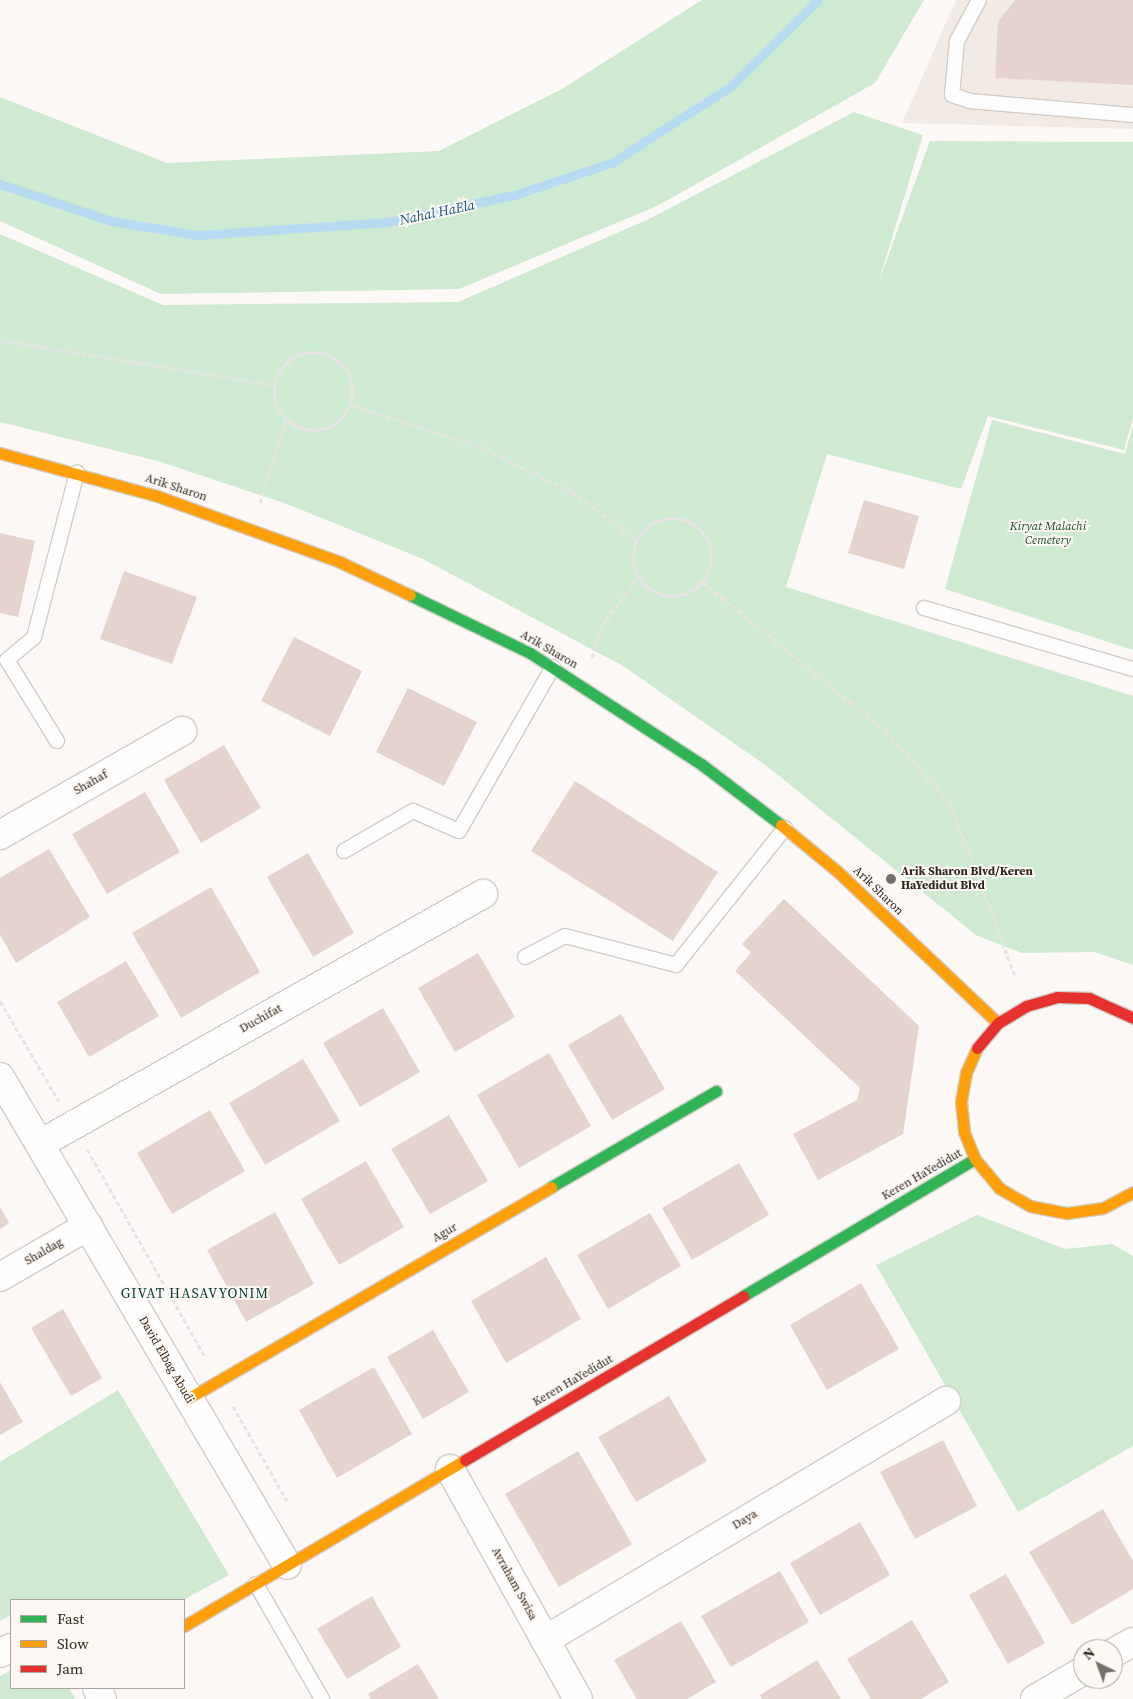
<!DOCTYPE html>
<html>
<head>
<meta charset="utf-8">
<style>
  body { margin:0 }
  #map { position:relative; width:1133px; height:1699px; overflow:hidden; background:#fbf8f6; font-family:"Source Serif 4",serif }
  div>[style] { position:absolute }
  [style*='--x'] { left:calc(var(--x)*1px); top:calc(var(--y)*1px); width:calc(var(--w)*1px); rotate:calc(var(--a)*1deg) }
  .built>* { inset:0; background:#f2eae4 }
  .green>* { inset:0; background:#ceead0 }
  .stream>* { height:9px; margin:-4.5px; padding:0 4.5px; transform-origin:4.5px; border-radius:4.5px; background:#b8dbf3 }
  .building>* { inset:0; background:#e7d3cd }
  .path>* { height:3px; margin-top:-1.5px; transform-origin:0; background:repeating-linear-gradient(90deg,#e5e4e3 0 5px,transparent 0 7.5px) }
  .path>.ring { margin:-1.5px; padding:0; box-sizing:content-box; background:none; border:3px solid #e5e4e3; border-radius:50% }
  .roads { filter:drop-shadow(1px 0 #d2cdc8) drop-shadow(-1px 0 #d2cdc8) drop-shadow(0 1px #d2cdc8) drop-shadow(0 -1px #d2cdc8) }
  .lane>* { height:14px; margin:-7px; padding:0 7px; transform-origin:7px; border-radius:7px; background:#fefefe }
  .street>* { height:28px; margin:-14px; padding:0 14px; transform-origin:14px; border-radius:14px; background:#fefefe }
  .fast>* { height:11px; margin:-5.5px; padding:0 5.5px; transform-origin:5.5px; border-radius:5.5px; background:#30b455 }
  .slow>* { height:11px; margin:-5.5px; padding:0 5.5px; transform-origin:5.5px; border-radius:5.5px; background:#ff9f0a }
  .jam>* { height:11px; margin:-5.5px; padding:0 5.5px; transform-origin:5.5px; border-radius:5.5px; background:#e5322d }
  .dots>* { width:14px; height:14px; translate:-50% -50%; box-sizing:border-box; border:2px solid #fdf8f4; border-radius:50% }
  span { translate:-50% -50%; white-space:nowrap; text-align:center; line-height:1.15; -webkit-text-stroke:4px #fdf8f4; paint-order:stroke }
  .street-label { font-size:12px; color:#2f261e }
  .park-label { font-size:12px; color:#175126; font-style:italic }
  .poi-label { font-size:12px; color:#2f261e; font-weight:700 }
  .left { translate:0 -50%; text-align:left }
  .water-label { font-size:14px; color:#145980; font-style:italic }
  .neighbourhood-label { font-size:14px; color:#043c2f; letter-spacing:1px }
  .legend { position:absolute; left:10px; top:1599px; width:175px; height:90px; box-sizing:border-box; background:#fdf8f4; border:1px solid #aba49e; margin:0; padding:6px 9px; list-style:none; font-size:15px; color:#2f261e }
  .legend li { display:flex; align-items:center; gap:10px; height:25px }
  .legend b { width:25px; border:1px solid #aba49e }
  .north { position:absolute; left:1073px; top:1639px; width:50px; height:50px; box-sizing:border-box; background:#fdf8f4; border:1px solid #aba49e; border-radius:50%; rotate:318deg; font-size:14px; font-weight:700; line-height:20px; text-align:center; color:#2f261e }
  .north::after { content:''; display:block; margin:auto; width:18px; height:22px; background:#76706a; clip-path:polygon(50% 0,100% 100%,50% 72%,0 100%) }
</style>
</head>
<body>
<div id="map">
  <div class="built">
    <div style="clip-path:polygon(956px 0,1133px 0,1133px 129px,902px 123px)"></div>
  </div>
  <div class="green">
    <div style="clip-path:polygon(702px 0,924px 0,875px 83px,657px 206px,459px 289px,161px 294px,0 221px,0 97px,167px 163px,439px 151px,562px 89px)"></div>
    <div style="clip-path:polygon(854px 112px,923px 135px,878px 284px,930px 141px,1133px 142px,1133px 418px,1124px 450px,988px 416px,961px 489px,827px 454px,786px 587px,1133px 696px,1133px 965px,1095px 952px,1022px 953px,976px 935px,768px 767px,623px 666px,423px 559px,287px 504px,158px 461px,0 422px,0 234px,163px 305px,458px 302px,649px 219px)"></div>
    <div style="clip-path:polygon(992px 420px,1125px 454px,1133px 425px,1133px 650px,945px 589px)"></div>
    <div style="clip-path:polygon(977px 1215px,1065px 1249px,1112px 1244px,1133px 1256px,1133px 1446px,1018px 1512px,876px 1265px)"></div>
    <div style="clip-path:polygon(118px 1390px,229px 1575px,183px 1600px,11px 1600px,11px 1615px,0 1621px,0 1462px)"></div>
    <div style="clip-path:polygon(11px 1670px,11px 1688px,69px 1688px,75px 1699px,0 1699px,0 1676px)"></div>
  </div>
  <div class="stream">
    <div style="--x:0;--y:184;--w:117;--a:18.4"></div>
    <div style="--x:111;--y:221;--w:87;--a:9.2"></div>
    <div style="--x:197;--y:235;--w:192;--a:-3.9"></div>
    <div style="--x:389;--y:222;--w:128;--a:-12.2"></div>
    <div style="--x:514;--y:195;--w:104;--a:-18.4"></div>
    <div style="--x:613;--y:162;--w:140;--a:-32.8"></div>
    <div style="--x:731;--y:86;--w:122;--a:-44.7"></div>
  </div>
  <div class="building">
    <div style="clip-path:polygon(1015px 0,1133px 0,1133px 85px,995px 78px,998px 22px)"></div>
    <div style="clip-path:polygon(864px 500px,919px 516px,904px 569px,848px 553px)"></div>
    <div style="clip-path:polygon(0 533px,35px 541px,18px 617px,0 613px)"></div>
    <div style="clip-path:polygon(124px 571px,197px 597px,172px 664px,100px 639px)"></div>
    <div style="clip-path:polygon(294px 637px,362px 671px,330px 736px,261px 701px)"></div>
    <div style="clip-path:polygon(408px 688px,477px 722px,444px 786px,376px 752px)"></div>
    <div style="clip-path:polygon(224px 745px,261px 808px,201px 843px,164px 780px)"></div>
    <div style="clip-path:polygon(575px 781px,718px 872px,673px 941px,531px 851px)"></div>
    <div style="clip-path:polygon(145px 792px,180px 852px,107px 894px,72px 834px)"></div>
    <div style="clip-path:polygon(49px 849px,90px 917px,16px 963px,0 935px,0 878px)"></div>
    <div style="clip-path:polygon(308px 853px,354px 933px,313px 957px,267px 877px)"></div>
    <div style="clip-path:polygon(211px 887px,260px 972px,181px 1018px,132px 933px)"></div>
    <div style="clip-path:polygon(784px 899px,919px 1026px,903px 1134px,818px 1180px,793px 1134px,857px 1100px,860px 1088px,735px 971px,751px 953px,742px 944px)"></div>
    <div style="clip-path:polygon(478px 953px,515px 1017px,455px 1052px,418px 988px)"></div>
    <div style="clip-path:polygon(126px 961px,159px 1016px,89px 1057px,57px 1002px)"></div>
    <div style="clip-path:polygon(383px 1008px,420px 1072px,360px 1107px,323px 1043px)"></div>
    <div style="clip-path:polygon(621px 1014px,665px 1089px,612px 1120px,568px 1045px)"></div>
    <div style="clip-path:polygon(549px 1053px,591px 1126px,519px 1168px,477px 1095px)"></div>
    <div style="clip-path:polygon(303px 1059px,340px 1121px,265px 1165px,229px 1103px)"></div>
    <div style="clip-path:polygon(210px 1110px,245px 1171px,172px 1214px,137px 1153px)"></div>
    <div style="clip-path:polygon(449px 1115px,488px 1181px,430px 1214px,391px 1149px)"></div>
    <div style="clip-path:polygon(366px 1161px,404px 1227px,339px 1265px,301px 1199px)"></div>
    <div style="clip-path:polygon(739px 1163px,769px 1215px,692px 1260px,662px 1208px)"></div>
    <div style="clip-path:polygon(0 1207px,9px 1223px,0 1229px)"></div>
    <div style="clip-path:polygon(275px 1212px,314px 1284px,246px 1322px,207px 1250px)"></div>
    <div style="clip-path:polygon(650px 1213px,681px 1266px,608px 1309px,577px 1255px)"></div>
    <div style="clip-path:polygon(546px 1257px,581px 1319px,506px 1363px,471px 1301px)"></div>
    <div style="clip-path:polygon(861px 1283px,899px 1349px,827px 1390px,790px 1325px)"></div>
    <div style="clip-path:polygon(63px 1309px,102px 1378px,71px 1396px,31px 1328px)"></div>
    <div style="clip-path:polygon(433px 1330px,469px 1392px,423px 1419px,387px 1357px)"></div>
    <div style="clip-path:polygon(374px 1367px,412px 1434px,337px 1478px,299px 1410px)"></div>
    <div style="clip-path:polygon(0 1382px,23px 1422px,0 1435px)"></div>
    <div style="clip-path:polygon(669px 1396px,707px 1461px,636px 1502px,598px 1437px)"></div>
    <div style="clip-path:polygon(943px 1440px,977px 1506px,915px 1539px,880px 1472px)"></div>
    <div style="clip-path:polygon(578px 1451px,632px 1544px,559px 1587px,505px 1494px)"></div>
    <div style="clip-path:polygon(1103px 1509px,1133px 1561px,1133px 1589px,1072px 1625px,1029px 1552px)"></div>
    <div style="clip-path:polygon(860px 1522px,890px 1575px,820px 1615px,790px 1563px)"></div>
    <div style="clip-path:polygon(780px 1571px,809px 1622px,731px 1667px,701px 1616px)"></div>
    <div style="clip-path:polygon(1006px 1574px,1045px 1643px,1008px 1664px,969px 1595px)"></div>
    <div style="clip-path:polygon(372px 1596px,401px 1647px,347px 1679px,317px 1629px)"></div>
    <div style="clip-path:polygon(912px 1620px,949px 1682px,921px 1699px,871px 1699px,847px 1659px)"></div>
    <div style="clip-path:polygon(681px 1621px,716px 1682px,687px 1699px,637px 1699px,614px 1660px)"></div>
    <div style="clip-path:polygon(817px 1660px,841px 1699px,762px 1699px,760px 1695px)"></div>
    <div style="clip-path:polygon(418px 1664px,439px 1699px,371px 1699px,368px 1694px)"></div>
  </div>
  <div class="path">
    <div style="--x:0;--y:340;--w:278;--a:9.3"></div>
    <div class="ring" style="left:274px;top:352px;width:75px;height:75px"></div>
    <div style="--x:350;--y:405;--w:136;--a:17.5"></div>
    <div style="--x:480;--y:446;--w:103;--a:26.6"></div>
    <div style="--x:572;--y:492;--w:80;--a:35.9"></div>
    <div style="--x:260;--y:503;--w:87;--a:-72.6"></div>
    <div class="ring" style="left:633px;top:518px;width:75px;height:75px"></div>
    <div style="--x:703;--y:582;--w:237;--a:39.3"></div>
    <div style="--x:886;--y:732;--w:94;--a:48"></div>
    <div style="--x:949;--y:802;--w:188;--a:69.2"></div>
    <div style="--x:592;--y:658;--w:34;--a:-73"></div>
    <div style="--x:602;--y:626;--w:62;--a:-54.2"></div>
    <div style="--x:0;--y:1001;--w:116;--a:59.5"></div>
    <div style="--x:87;--y:1149;--w:237;--a:60.4"></div>
    <div style="--x:233;--y:1406;--w:109;--a:60.4"></div>
  </div>
  <div class="roads">
    <div class="lane">
      <div style="--x:979;--y:0;--w:47;--a:118.2"></div>
      <div style="--x:957;--y:41;--w:54;--a:95.3"></div>
      <div style="--x:952;--y:95;--w:19;--a:18"></div>
      <div style="--x:970;--y:101;--w:164;--a:4.9"></div>
      <div style="--x:924;--y:608;--w:218;--a:16.3"></div>
      <div style="--x:57;--y:741;--w:95;--a:-121.7"></div>
      <div style="--x:7;--y:660;--w:35;--a:-40"></div>
      <div style="--x:34;--y:637;--w:170;--a:-75.3"></div>
      <div style="--x:344;--y:851;--w:80;--a:-30.1"></div>
      <div style="--x:413;--y:811;--w:50;--a:23.5"></div>
      <div style="--x:459;--y:831;--w:189;--a:-60.2"></div>
      <div style="--x:525;--y:957;--w:45;--a:-27.7"></div>
      <div style="--x:565;--y:936;--w:115;--a:14.6"></div>
      <div style="--x:676;--y:965;--w:175;--a:-51.5"></div>
      <div style="--x:256;--y:1584;--w:133;--a:60.1"></div>
    </div>
    <div class="street">
      <div style="--x:0;--y:835;--w:210;--a:-29.7"></div>
      <div style="--x:0;--y:1077;--w:566;--a:59.54"></div>
      <div style="--x:40;--y:1144;--w:509;--a:-29.44"></div>
      <div style="--x:0;--y:1277;--w:102;--a:-30.1"></div>
      <div style="--x:450;--y:1469;--w:263;--a:60.9"></div>
      <div style="--x:545;--y:1640;--w:467;--a:-30.8"></div>
      <div style="--x:0;--y:1653;--w:12;--a:-24"></div>
      <div style="--x:1113;--y:1653;--w:23;--a:-29"></div>
      <div style="--x:97;--y:1688;--w:12;--a:66"></div>
      <div style="--x:1035;--y:1699;--w:56;--a:-30.3"></div>
    </div>
    <div class="fast">
      <div style="--x:410;--y:595;--w:133;--a:25.8"></div>
      <div style="--x:530;--y:653;--w:204;--a:33"></div>
      <div style="--x:701;--y:764;--w:101;--a:37.3"></div>
      <div style="--x:551;--y:1187;--w:191;--a:-30.2"></div>
      <div style="--x:743;--y:1296;--w:269;--a:-30.6"></div>
    </div>
    <div class="slow">
      <div style="--x:0;--y:453;--w:163;--a:15.3"></div>
      <div style="--x:157;--y:496;--w:195;--a:19.8"></div>
      <div style="--x:340;--y:562;--w:77;--a:25.2"></div>
      <div style="--x:781;--y:825;--w:72;--a:39.4"></div>
      <div style="--x:837;--y:871;--w:221;--a:43.4"></div>
      <div style="--x:977;--y:1048;--w:27;--a:114"></div>
      <div style="--x:966;--y:1073;--w:29;--a:100"></div>
      <div style="--x:961;--y:1102;--w:30;--a:84"></div>
      <div style="--x:964;--y:1132;--w:29;--a:68"></div>
      <div style="--x:975;--y:1159;--w:38;--a:50"></div>
      <div style="--x:999;--y:1188;--w:36;--a:30"></div>
      <div style="--x:1030;--y:1206;--w:38;--a:11"></div>
      <div style="--x:1067;--y:1213;--w:36;--a:-8"></div>
      <div style="--x:1103;--y:1208;--w:34;--a:-28"></div>
      <div style="--x:189;--y:1398;--w:419;--a:-30.2"></div>
      <div style="--x:184;--y:1626;--w:326;--a:-30.6"></div>
    </div>
    <div class="jam">
      <div style="--x:977;--y:1048;--w:33;--a:-50"></div>
      <div style="--x:998;--y:1023;--w:33;--a:-31"></div>
      <div style="--x:1026;--y:1006;--w:32;--a:-16"></div>
      <div style="--x:1057;--y:997;--w:32;--a:2"></div>
      <div style="--x:1089;--y:998;--w:48;--a:24.4"></div>
      <div style="--x:465;--y:1460;--w:323;--a:-30.5"></div>
    </div>
  </div>
  <div class="dots">
    <div style="left:891px;top:879px;background:#76706a"></div>
  </div>
  <div class="street-label">
    <span style="left:176px;top:488px;rotate:18deg">Arik Sharon</span>
    <span style="left:549px;top:650px;rotate:30deg">Arik Sharon</span>
    <span style="left:91px;top:783px;rotate:-30deg">Shahaf</span>
    <span style="left:878px;top:891px;rotate:44deg">Arik Sharon</span>
    <span style="left:261px;top:1019px;rotate:-29deg">Duchifat</span>
    <span style="left:922px;top:1175px;rotate:-30deg">Keren HaYedidut</span>
    <span style="left:445px;top:1233px;rotate:-30deg">Agur</span>
    <span style="left:44px;top:1252px;rotate:-30deg">Shaldag</span>
    <span style="left:166px;top:1360px;rotate:60deg">David Elbag Abudi</span>
    <span style="left:573px;top:1381px;rotate:-30deg">Keren HaYedidut</span>
    <span style="left:745px;top:1520px;rotate:-31deg">Daya</span>
    <span style="left:514px;top:1584px;rotate:61deg">Avraham Swisa</span>
  </div>
  <div class="park-label">
    <span style="left:1048px;top:534px">Kiryat Malachi<br>Cemetery</span>
  </div>
  <div class="poi-label">
    <span class="left" style="left:901px;top:879px">Arik Sharon Blvd/Keren<br>HaYedidut Blvd</span>
  </div>
  <div class="water-label">
    <span style="left:437px;top:212px;rotate:-12deg">Nahal HaEla</span>
  </div>
  <div class="neighbourhood-label">
    <span style="left:195px;top:1293px">GIVAT HASAVYONIM</span>
  </div>
  <ul class="legend">
  <li><b style="height:6px;background:#30b455"></b>Fast</li>
  <li><b style="height:6px;background:#ff9f0a"></b>Slow</li>
  <li><b style="height:6px;background:#e5322d"></b>Jam</li>
  </ul>
  <div class="north">N</div>
</div>
</body>
</html>
